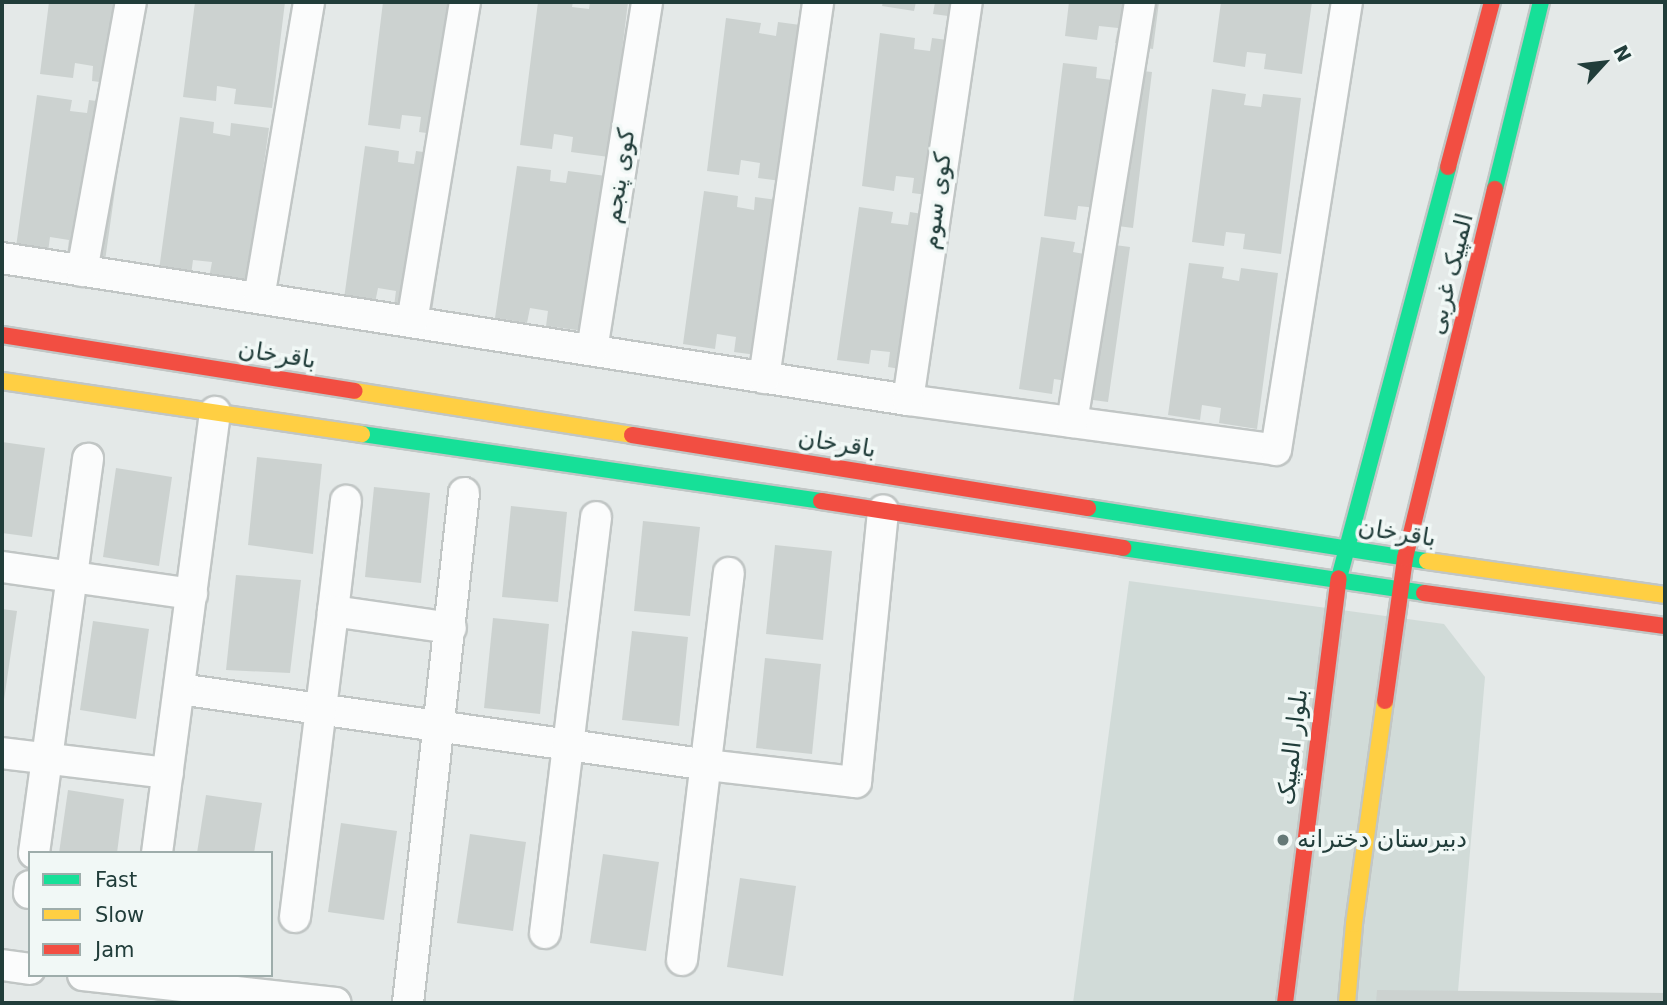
<!DOCTYPE html>
<html>
<head>
<meta charset="utf-8">
<style>
  body { margin:0 }
  #map { position:relative; width:1667px; height:1005px; overflow:hidden; background:#e4e9e8; font-family:"DejaVu Sans",Vazirmatn,sans-serif }
  div>[style] { position:absolute }
  [style*='--x'] { left:calc(var(--x)*1px); top:calc(var(--y)*1px); width:calc(var(--w)*1px); rotate:calc(var(--a)*1deg) }
  .built>* { inset:0; background:#d1dbd8 }
  .building>* { inset:0; background:#ccd2d0 }
  .roads { filter:drop-shadow(2px 0 #c1c6c5) drop-shadow(-2px 0 #c1c6c5) drop-shadow(0 2px #c1c6c5) drop-shadow(0 -2px #c1c6c5) }
  .street>* { height:30px; margin:-15px; padding:0 15px; transform-origin:15px; border-radius:15px; background:#fbfcfc }
  .fast>* { height:16px; margin:-8px; padding:0 8px; transform-origin:8px; border-radius:8px; background:#16e098 }
  .slow>* { height:16px; margin:-8px; padding:0 8px; transform-origin:8px; border-radius:8px; background:#ffcf43 }
  .jam>* { height:16px; margin:-8px; padding:0 8px; transform-origin:8px; border-radius:8px; background:#f24e42 }
  .dots>* { width:19px; height:19px; translate:-50% -50%; box-sizing:border-box; border:4px solid #f1f8f6; border-radius:50% }
  span { translate:-50% -50%; white-space:nowrap; text-align:center; line-height:1.15; -webkit-text-stroke:7px #f1f8f6; paint-order:stroke }
  .street-label { font-size:24px; color:#213d3a }
  .poi-label { font-size:24px; color:#213d3a }
  .left { translate:0 -50%; text-align:left }
  .frame { position:absolute; inset:0; border:4px solid #213d3a; pointer-events:none }
  .legend { position:absolute; left:28px; top:851px; width:245px; height:126px; box-sizing:border-box; background:#f1f8f6; border:2px solid #9eadab; margin:0; padding:9px 12px; list-style:none; font-size:21px; color:#213d3a }
  .legend li { display:flex; align-items:center; gap:14px; height:35px }
  .legend b { width:35px; border:2px solid #9eadab }
  .north { position:absolute; left:1569px; top:28px; width:70px; height:70px; -webkit-text-stroke:5px #f1f8f6; paint-order:stroke; rotate:63deg; font-size:19px; font-weight:700; line-height:28px; text-align:center; color:#213d3a }
  .north::after { content:''; display:block; margin:auto; width:24px; height:32px; background:#213d3a; clip-path:polygon(50% 0,100% 100%,50% 72%,0 100%) }
</style>
</head>
<body>
<div id="map">
  <div class="built">
    <div style="clip-path:polygon(1129px 581px,1444px 624px,1485px 677px,1457px 1003px,1073px 1003px)"></div>
  </div>
  <div class="building">
    <div style="clip-path:polygon(49px 2px,140px 2px,130px 86px,92px 81px,93px 66px,75px 63px,73px 78px,40px 74px)"></div>
    <div style="clip-path:polygon(195px 2px,285px 2px,272px 108px,234px 104px,236px 89px,217px 86px,216px 101px,183px 97px)"></div>
    <div style="clip-path:polygon(383px 2px,474px 2px,457px 137px,419px 132px,421px 117px,402px 115px,400px 129px,368px 125px)"></div>
    <div style="clip-path:polygon(538px 2px,573px 2px,572px 7px,589px 9px,590px 2px,628px 2px,609px 157px,571px 152px,573px 137px,554px 134px,552px 149px,520px 145px)"></div>
    <div style="clip-path:polygon(883px 2px,916px 2px,914px 11px,882px 6px)"></div>
    <div style="clip-path:polygon(935px 2px,973px 2px,971px 19px,933px 14px)"></div>
    <div style="clip-path:polygon(1069px 2px,1159px 2px,1153px 49px,1115px 43px,1118px 28px,1099px 26px,1097px 40px,1065px 36px)"></div>
    <div style="clip-path:polygon(1221px 2px,1312px 2px,1302px 74px,1264px 69px,1266px 54px,1247px 52px,1245px 67px,1213px 62px)"></div>
    <div style="clip-path:polygon(726px 18px,761px 23px,759px 33px,776px 36px,778px 22px,815px 27px,796px 183px,758px 178px,760px 163px,741px 160px,739px 175px,707px 171px)"></div>
    <div style="clip-path:polygon(880px 33px,915px 38px,914px 49px,930px 51px,932px 38px,970px 43px,950px 198px,912px 193px,914px 178px,896px 176px,894px 191px,862px 186px)"></div>
    <div style="clip-path:polygon(1063px 63px,1097px 67px,1096px 78px,1112px 80px,1114px 68px,1152px 72px,1133px 228px,1095px 223px,1097px 208px,1078px 206px,1076px 220px,1044px 216px)"></div>
    <div style="clip-path:polygon(1212px 89px,1246px 94px,1244px 105px,1261px 107px,1263px 94px,1301px 98px,1281px 254px,1243px 249px,1245px 234px,1226px 232px,1224px 246px,1192px 242px)"></div>
    <div style="clip-path:polygon(37px 95px,72px 100px,70px 111px,87px 113px,89px 100px,127px 105px,105px 261px,67px 255px,69px 240px,50px 237px,48px 252px,16px 247px)"></div>
    <div style="clip-path:polygon(180px 117px,214px 122px,213px 133px,230px 136px,231px 123px,269px 128px,247px 283px,209px 278px,212px 262px,193px 260px,191px 275px,159px 270px)"></div>
    <div style="clip-path:polygon(365px 146px,399px 151px,398px 162px,414px 164px,416px 151px,454px 156px,432px 312px,394px 306px,396px 291px,378px 288px,375px 303px,344px 299px)"></div>
    <div style="clip-path:polygon(517px 166px,551px 170px,550px 181px,566px 183px,568px 171px,606px 176px,584px 331px,546px 326px,548px 311px,530px 308px,527px 323px,495px 318px)"></div>
    <div style="clip-path:polygon(704px 191px,738px 196px,737px 207px,754px 210px,755px 197px,793px 202px,772px 357px,734px 352px,736px 337px,717px 334px,715px 349px,683px 344px)"></div>
    <div style="clip-path:polygon(859px 207px,893px 212px,891px 223px,908px 225px,910px 212px,947px 218px,926px 373px,888px 367px,890px 352px,871px 350px,869px 364px,837px 360px)"></div>
    <div style="clip-path:polygon(1041px 237px,1075px 242px,1073px 252px,1090px 255px,1092px 242px,1130px 247px,1108px 402px,1070px 397px,1073px 382px,1054px 379px,1052px 394px,1019px 389px)"></div>
    <div style="clip-path:polygon(1189px 263px,1224px 267px,1222px 278px,1239px 281px,1241px 268px,1278px 273px,1257px 429px,1219px 423px,1221px 408px,1202px 405px,1200px 420px,1168px 415px)"></div>
    <div style="clip-path:polygon(2px 442px,45px 448px,32px 537px,2px 533px)"></div>
    <div style="clip-path:polygon(257px 457px,322px 464px,313px 554px,248px 545px)"></div>
    <div style="clip-path:polygon(116px 468px,172px 477px,159px 566px,103px 557px)"></div>
    <div style="clip-path:polygon(374px 487px,430px 493px,421px 583px,365px 577px)"></div>
    <div style="clip-path:polygon(511px 506px,567px 512px,558px 602px,502px 597px)"></div>
    <div style="clip-path:polygon(643px 521px,700px 527px,690px 616px,634px 611px)"></div>
    <div style="clip-path:polygon(775px 545px,832px 551px,823px 640px,766px 634px)"></div>
    <div style="clip-path:polygon(236px 575px,301px 580px,290px 673px,226px 670px)"></div>
    <div style="clip-path:polygon(2px 609px,17px 611px,4px 700px,2px 700px)"></div>
    <div style="clip-path:polygon(493px 618px,549px 624px,540px 714px,484px 708px)"></div>
    <div style="clip-path:polygon(93px 621px,149px 629px,136px 719px,80px 710px)"></div>
    <div style="clip-path:polygon(632px 631px,688px 637px,679px 726px,622px 720px)"></div>
    <div style="clip-path:polygon(765px 658px,821px 664px,812px 754px,756px 748px)"></div>
    <div style="clip-path:polygon(68px 790px,124px 799px,117px 853px,59px 853px)"></div>
    <div style="clip-path:polygon(206px 795px,262px 803px,254px 853px,197px 853px)"></div>
    <div style="clip-path:polygon(341px 823px,397px 831px,384px 920px,328px 912px)"></div>
    <div style="clip-path:polygon(470px 834px,526px 842px,513px 931px,457px 923px)"></div>
    <div style="clip-path:polygon(603px 854px,659px 862px,646px 951px,590px 943px)"></div>
    <div style="clip-path:polygon(740px 878px,796px 886px,783px 976px,727px 967px)"></div>
    <div style="clip-path:polygon(1377px 990px,1665px 993px,1665px 1003px,1376px 1003px)"></div>
  </div>
  <div class="roads">
    <div class="street">
      <div style="--x:2;--y:258;--w:917;--a:8.91"></div>
      <div style="--x:908;--y:400;--w:371;--a:7.7"></div>
      <div style="--x:1276;--y:450;--w:454;--a:-81"></div>
      <div style="--x:82;--y:271;--w:273;--a:-79.7"></div>
      <div style="--x:259;--y:298;--w:300;--a:-80.4"></div>
      <div style="--x:412;--y:322;--w:324;--a:-80.6"></div>
      <div style="--x:592;--y:350;--w:352;--a:-81"></div>
      <div style="--x:764;--y:378;--w:380;--a:-81.8"></div>
      <div style="--x:908;--y:400;--w:402;--a:-81.6"></div>
      <div style="--x:1072;--y:422;--w:425;--a:-80.8"></div>
      <div style="--x:2;--y:567;--w:192;--a:8.1"></div>
      <div style="--x:333;--y:611;--w:111;--a:-83.3"></div>
      <div style="--x:180;--y:689;--w:533;--a:8.19"></div>
      <div style="--x:708;--y:765;--w:149;--a:6.6"></div>
      <div style="--x:856;--y:782;--w:273;--a:-84.3"></div>
      <div style="--x:2;--y:753;--w:167;--a:6.9"></div>
      <div style="--x:34;--y:853;--w:398;--a:-82.2"></div>
      <div style="--x:157;--y:853;--w:445;--a:-82.5"></div>
      <div style="--x:29;--y:893;--w:7;--a:-82"></div>
      <div style="--x:295;--y:917;--w:308;--a:-82.9"></div>
      <div style="--x:333;--y:611;--w:119;--a:8.2"></div>
      <div style="--x:545;--y:933;--w:419;--a:-83"></div>
      <div style="--x:682;--y:960;--w:390;--a:-83.1"></div>
      <div style="--x:2;--y:965;--w:28;--a:8"></div>
      <div style="--x:83;--y:975;--w:254;--a:6.3"></div>
      <div style="--x:408;--y:1003;--w:513;--a:-83.73"></div>
    </div>
    <div class="fast">
      <div style="--x:1495;--y:189;--w:193;--a:-76.2"></div>
      <div style="--x:362;--y:434;--w:464;--a:8.3"></div>
      <div style="--x:1088;--y:508;--w:343;--a:8.9"></div>
      <div style="--x:1123;--y:548;--w:304;--a:8.5"></div>
      <div style="--x:1339;--y:578;--w:425;--a:-75.1"></div>
    </div>
    <div class="slow">
      <div style="--x:2;--y:381;--w:364;--a:8.4"></div>
      <div style="--x:355;--y:391;--w:280;--a:9"></div>
      <div style="--x:1427;--y:561;--w:240;--a:8.1"></div>
      <div style="--x:1347;--y:1003;--w:79;--a:-84.9"></div>
      <div style="--x:1354;--y:924;--w:225;--a:-82.1"></div>
    </div>
    <div class="jam">
      <div style="--x:1448;--y:167;--w:171;--a:-75.1"></div>
      <div style="--x:2;--y:335;--w:357;--a:9"></div>
      <div style="--x:632;--y:435;--w:462;--a:9.1"></div>
      <div style="--x:821;--y:501;--w:306;--a:8.8"></div>
      <div style="--x:1424;--y:593;--w:243;--a:7.8"></div>
      <div style="--x:1385;--y:701;--w:144;--a:-82"></div>
      <div style="--x:1405;--y:558;--w:380;--a:-76.3"></div>
      <div style="--x:1285;--y:1003;--w:428;--a:-82.8"></div>
    </div>
  </div>
  <div class="dots">
    <div style="left:1283px;top:840px;background:#657977"></div>
  </div>
  <div class="street-label">
    <span style="left:620px;top:176px;rotate:-81deg">کوی پنجم</span>
    <span style="left:937px;top:201px;rotate:-82deg">کوی سوم</span>
    <span style="left:1451px;top:274px;rotate:-76deg">المپیک غربی</span>
    <span style="left:277px;top:355px;rotate:9deg">باقرخان</span>
    <span style="left:837px;top:444px;rotate:9deg">باقرخان</span>
    <span style="left:1397px;top:533px;rotate:9deg">باقرخان</span>
    <span style="left:1293px;top:747px;rotate:-83deg">بلوار المپیک</span>
  </div>
  <div class="poi-label">
    <span class="left" style="left:1297px;top:840px">دبیرستان دخترانه</span>
  </div>
  <div class="frame"></div>
  <ul class="legend">
  <li><b style="height:9px;background:#16e098"></b>Fast</li>
  <li><b style="height:9px;background:#ffcf43"></b>Slow</li>
  <li><b style="height:9px;background:#f24e42"></b>Jam</li>
  </ul>
  <div class="north">N</div>
</div>
</body>
</html>
